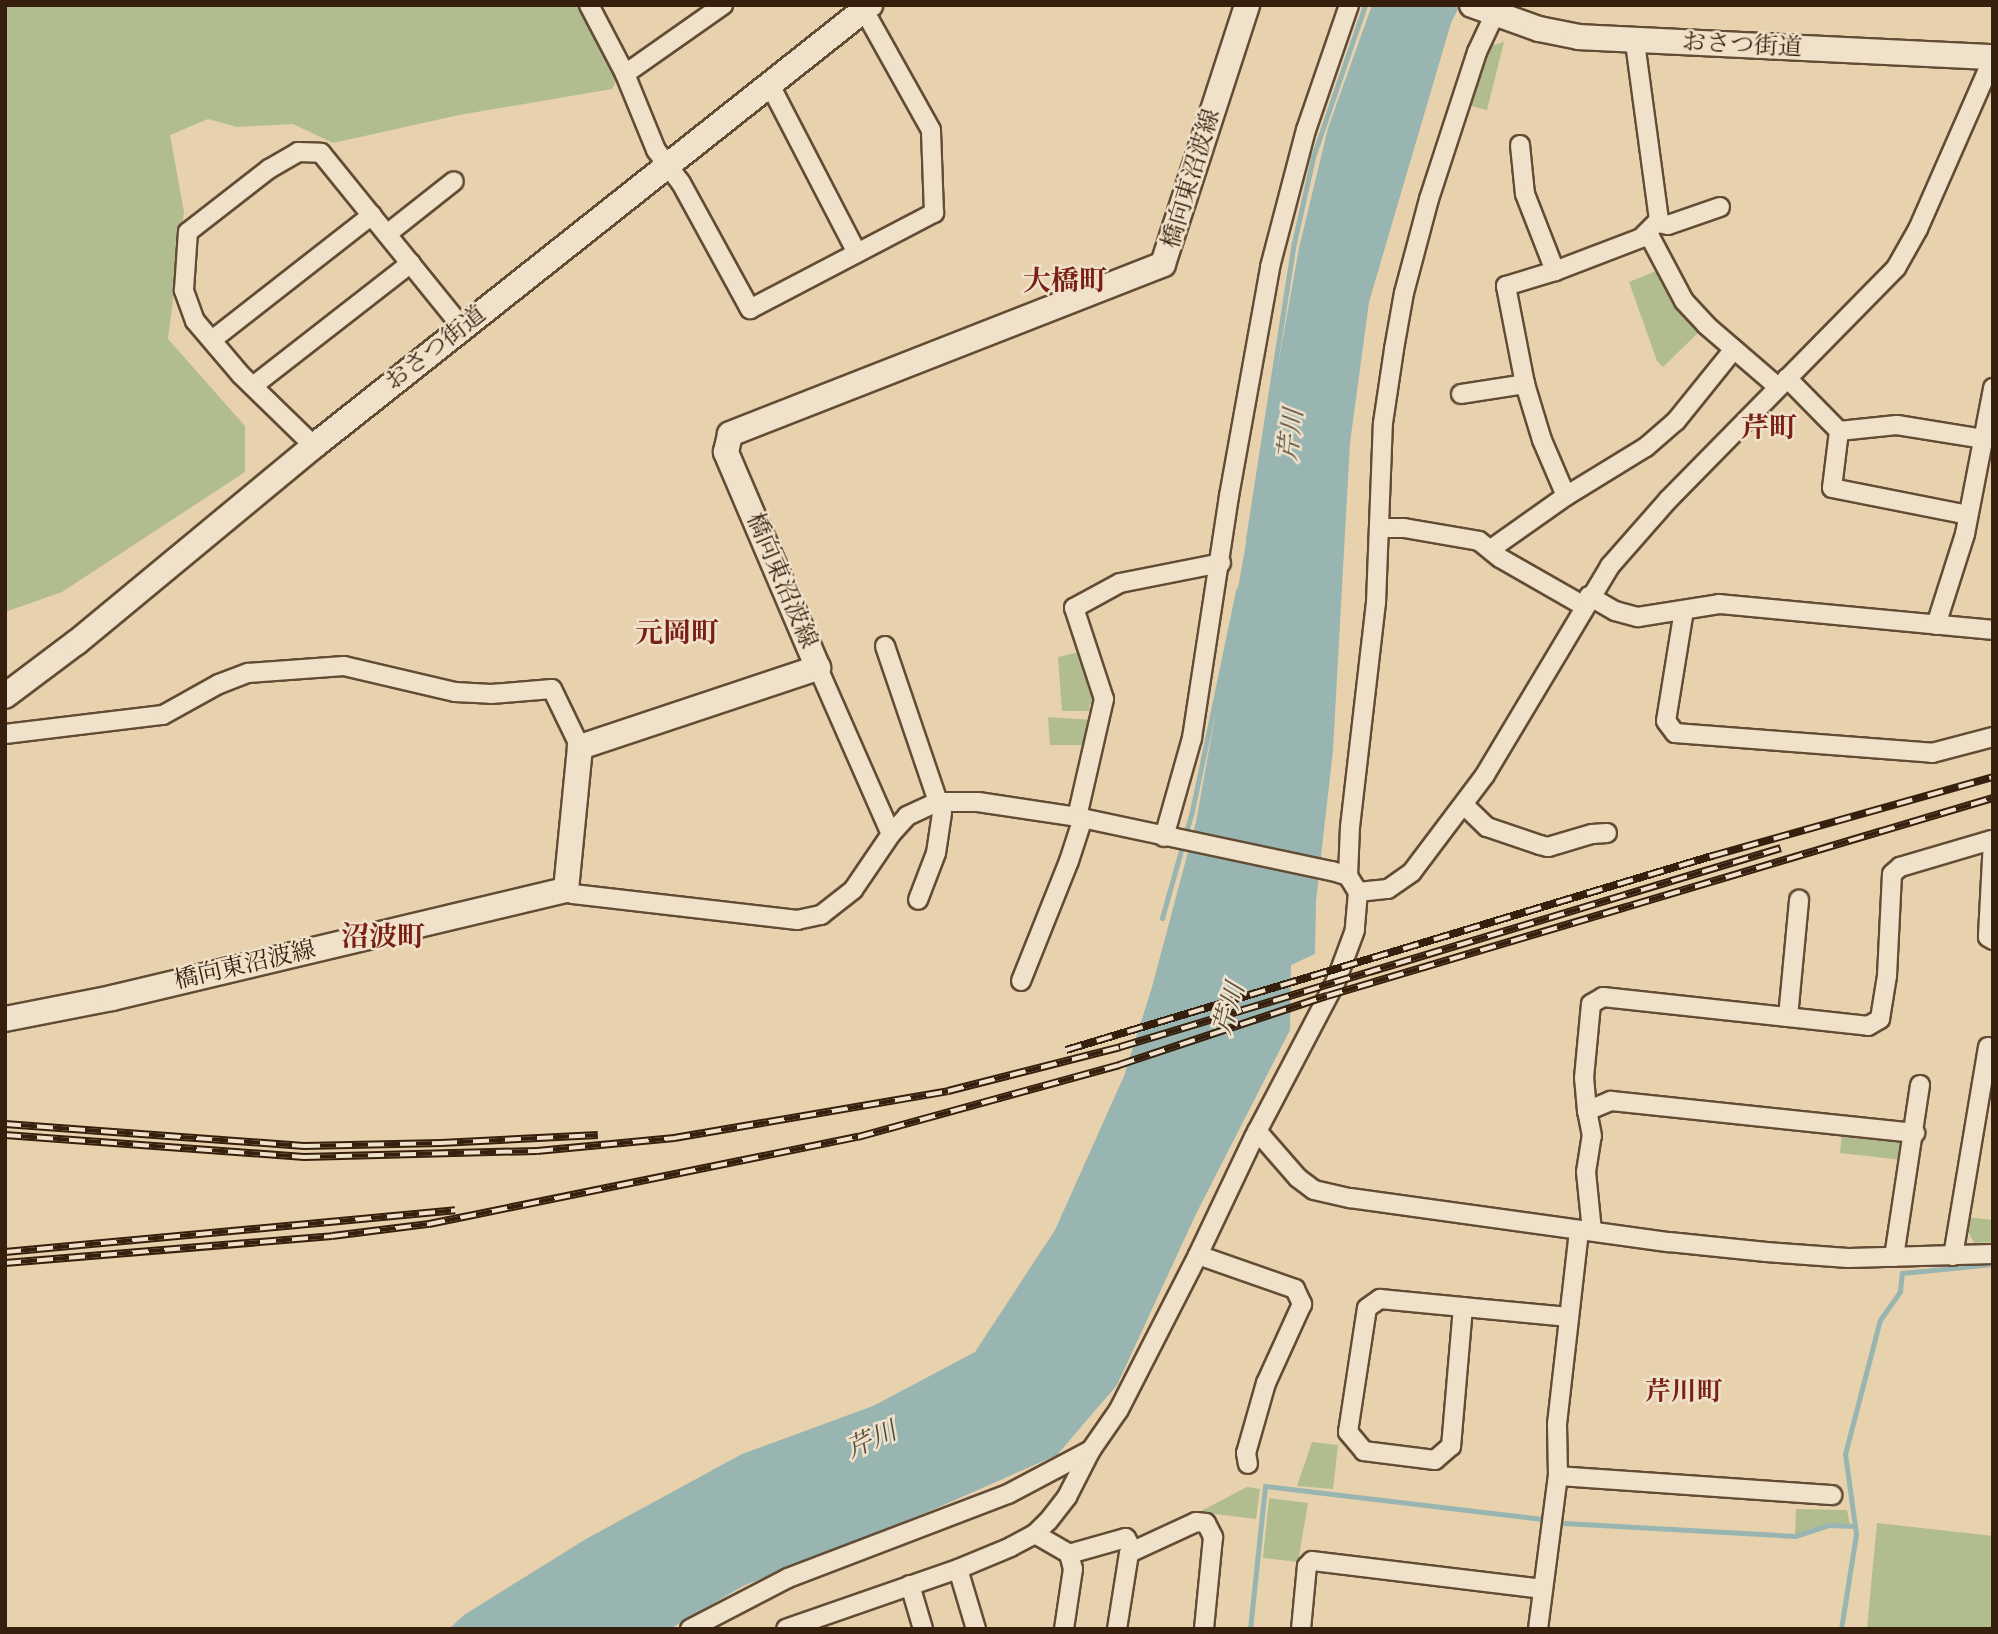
<!DOCTYPE html>
<html>
<head>
<meta charset="utf-8">
<style>
  body { margin:0 }
  #map { position:relative; width:1998px; height:1634px; overflow:hidden; background:#e8d1ad; font-family:"IM FELL English","Noto Serif JP",serif }
  div>[style] { position:absolute }
  [style*='--x'] { left:calc(var(--x)*1px); top:calc(var(--y)*1px); width:calc(var(--w)*1px); rotate:calc(var(--a)*1deg) }
  .green>* { inset:0; background:#b1bd8e }
  .water>* { inset:0; background:#98b5b1 }
  .stream>* { height:5px; margin:-2.5px; padding:0 2.5px; transform-origin:2.5px; border-radius:2.5px; background:#98b5b1 }
  .roads { filter:drop-shadow(2px 0 #634c35) drop-shadow(-2px 0 #634c35) drop-shadow(0 2px #634c35) drop-shadow(0 -2px #634c35) }
  .street>* { height:18px; margin:-9px; padding:0 9px; transform-origin:9px; border-radius:9px; background:#f0e1ca }
  .secondary>* { height:24px; margin:-12px; padding:0 12px; transform-origin:12px; border-radius:12px; background:#f0e1ca }
  .rail>* { height:8px; margin-top:-4px; transform-origin:0; background:repeating-linear-gradient(90deg,#f0e1ca 0 16px,#371f0d 0 32px); box-sizing:border-box; border-block:2px solid #371f0d }
  span { translate:-50% -50%; white-space:nowrap; text-align:center; line-height:1.15; -webkit-text-stroke:5px #f0e1ca; paint-order:stroke }
  .street-label { font-size:24px; color:#371f0d }
  .water-label { font-size:26px; color:#544c3e; font-style:italic }
  .neighbourhood-label { font-size:26px; color:#7a1f14; font-weight:700 }
  .quarter-label { font-size:28px; color:#7a1f14; font-weight:700 }
  .frame { position:absolute; inset:0; border:7px solid #371f0d; pointer-events:none }
</style>
</head>
<body>
<div id="map">
  <div class="green">
    <div style="clip-path:polygon(5px 5px,584px 5px,618px 77px,612px 89px,459px 115px,333px 143px,293px 124px,237px 127px,208px 119px,170px 135px,184px 212px,168px 339px,245px 426px,245px 472px,62px 592px,5px 612px)"></div>
    <div style="clip-path:polygon(1504px 42px,1487px 110px,1467px 105px,1490px 46px)"></div>
    <div style="clip-path:polygon(1661px 269px,1702px 329px,1663px 367px,1657px 361px,1629px 282px)"></div>
    <div style="clip-path:polygon(1084px 651px,1099px 701px,1089px 705px,1090px 711px,1062px 711px,1058px 657px)"></div>
    <div style="clip-path:polygon(1048px 717px,1094px 720px,1088px 745px,1050px 745px)"></div>
    <div style="clip-path:polygon(1842px 1135px,1906px 1143px,1903px 1160px,1840px 1153px)"></div>
    <div style="clip-path:polygon(1966px 1217px,1993px 1220px,1993px 1242px,1974px 1243px,1966px 1227px)"></div>
    <div style="clip-path:polygon(1312px 1442px,1338px 1445px,1333px 1489px,1297px 1486px)"></div>
    <div style="clip-path:polygon(1247px 1487px,1260px 1489px,1256px 1519px,1199px 1512px)"></div>
    <div style="clip-path:polygon(1269px 1498px,1308px 1503px,1298px 1562px,1263px 1558px)"></div>
    <div style="clip-path:polygon(1796px 1509px,1847px 1510px,1850px 1525px,1829px 1524px,1795px 1535px)"></div>
    <div style="clip-path:polygon(1877px 1523px,1993px 1536px,1993px 1629px,1867px 1629px)"></div>
  </div>
  <div class="water">
    <div style="clip-path:polygon(1372px 5px,1460px 5px,1451px 23px,1369px 302px,1350px 443px,1333px 750px,1316px 901px,1315px 954px,1291px 965px,1290px 1030px,1196px 1214px,1117px 1385px,1057px 1455px,930px 1511px,743px 1586px,670px 1629px,449px 1629px,464px 1615px,586px 1539px,742px 1454px,873px 1406px,975px 1352px,1055px 1230px,1124px 1076px,1152px 987px,1196px 822px,1299px 248px,1328px 128px)"></div>
  </div>
  <div class="stream">
    <div style="--x:1248;--y:539;--w:300;--a:-81.2"></div>
    <div style="--x:1294;--y:243;--w:88;--a:-77.5"></div>
    <div style="--x:1313;--y:157;--w:161;--a:-71.1"></div>
    <div style="--x:1162;--y:918;--w:111;--a:-74.3"></div>
    <div style="--x:1192;--y:811;--w:226;--a:-78.2"></div>
    <div style="--x:1564;--y:1523;--w:231;--a:3.2"></div>
    <div style="--x:1795;--y:1536;--w:36;--a:-18"></div>
    <div style="--x:1829;--y:1525;--w:26;--a:2"></div>
    <div style="--x:1250;--y:1629;--w:144;--a:-84"></div>
    <div style="--x:1265;--y:1486;--w:279;--a:6.8"></div>
    <div style="--x:1841;--y:1629;--w:96;--a:-81"></div>
    <div style="--x:1856;--y:1534;--w:81;--a:-97.8"></div>
    <div style="--x:1845;--y:1454;--w:138;--a:-75.4"></div>
    <div style="--x:1880;--y:1320;--w:35;--a:-55"></div>
    <div style="--x:1900;--y:1291;--w:18;--a:-84"></div>
    <div style="--x:1902;--y:1273;--w:91;--a:-5.6"></div>
  </div>
  <div class="roads">
    <div class="street">
      <div style="--x:589;--y:5;--w:78;--a:62.4"></div>
      <div style="--x:625;--y:74;--w:82;--a:67.8"></div>
      <div style="--x:656;--y:150;--w:41;--a:52.9"></div>
      <div style="--x:681;--y:183;--w:144;--a:61.3"></div>
      <div style="--x:750;--y:309;--w:208;--a:-27.6"></div>
      <div style="--x:934;--y:213;--w:83;--a:-92.1"></div>
      <div style="--x:931;--y:130;--w:137;--a:-119.2"></div>
      <div style="--x:625;--y:74;--w:120;--a:-35.1"></div>
      <div style="--x:770;--y:85;--w:189;--a:62.6"></div>
      <div style="--x:1520;--y:145;--w:49;--a:84.2"></div>
      <div style="--x:1525;--y:194;--w:83;--a:68.7"></div>
      <div style="--x:1658;--y:223;--w:10;--a:11"></div>
      <div style="--x:1668;--y:225;--w:55;--a:-19.1"></div>
      <div style="--x:1648;--y:233;--w:77;--a:62.1"></div>
      <div style="--x:1684;--y:301;--w:33;--a:47"></div>
      <div style="--x:1706;--y:325;--w:95;--a:40.7"></div>
      <div style="--x:387;--y:234;--w:85;--a:-38.3"></div>
      <div style="--x:212;--y:340;--w:203;--a:-38"></div>
      <div style="--x:1787;--y:378;--w:74;--a:45.5"></div>
      <div style="--x:1839;--y:431;--w:58;--a:-5.9"></div>
      <div style="--x:1897;--y:425;--w:87;--a:9.2"></div>
      <div style="--x:253;--y:386;--w:200;--a:-37.9"></div>
      <div style="--x:1461;--y:394;--w:65;--a:-8.9"></div>
      <div style="--x:1839;--y:431;--w:57;--a:97"></div>
      <div style="--x:1832;--y:488;--w:139;--a:11.2"></div>
      <div style="--x:314;--y:446;--w:102;--a:-135.8"></div>
      <div style="--x:241;--y:375;--w:71;--a:-130.4"></div>
      <div style="--x:195;--y:321;--w:33;--a:-110"></div>
      <div style="--x:184;--y:290;--w:58;--a:-86.1"></div>
      <div style="--x:188;--y:232;--w:103;--a:-37.9"></div>
      <div style="--x:269;--y:169;--w:34;--a:-30"></div>
      <div style="--x:298;--y:152;--w:23;--a:2"></div>
      <div style="--x:321;--y:153;--w:224;--a:51"></div>
      <div style="--x:1566;--y:496;--w:61;--a:-113.2"></div>
      <div style="--x:1542;--y:440;--w:59;--a:-106.9"></div>
      <div style="--x:1525;--y:384;--w:100;--a:-101"></div>
      <div style="--x:1506;--y:286;--w:51;--a:-17"></div>
      <div style="--x:1555;--y:271;--w:92;--a:-21"></div>
      <div style="--x:1641;--y:238;--w:25;--a:-45"></div>
      <div style="--x:1659;--y:220;--w:180;--a:-97.7"></div>
      <div style="--x:1381;--y:528;--w:23;--a:0"></div>
      <div style="--x:1404;--y:528;--w:76;--a:9.8"></div>
      <div style="--x:1479;--y:541;--w:27;--a:39"></div>
      <div style="--x:1500;--y:558;--w:97;--a:29.7"></div>
      <div style="--x:1491;--y:549;--w:92;--a:-35.2"></div>
      <div style="--x:1566;--y:496;--w:94;--a:-31.5"></div>
      <div style="--x:1646;--y:447;--w:40;--a:-41"></div>
      <div style="--x:1676;--y:421;--w:92;--a:-51.1"></div>
      <div style="--x:1589;--y:596;--w:30;--a:30"></div>
      <div style="--x:1615;--y:611;--w:24;--a:15"></div>
      <div style="--x:1638;--y:617;--w:82;--a:-9.1"></div>
      <div style="--x:1719;--y:604;--w:275;--a:5.4"></div>
      <div style="--x:1684;--y:610;--w:112;--a:99.2"></div>
      <div style="--x:1666;--y:721;--w:15;--a:53"></div>
      <div style="--x:1675;--y:733;--w:258;--a:4.4"></div>
      <div style="--x:1932;--y:753;--w:63;--a:-14.7"></div>
      <div style="--x:1936;--y:625;--w:96;--a:-72.3"></div>
      <div style="--x:1965;--y:534;--w:149;--a:-79.1"></div>
      <div style="--x:885;--y:646;--w:176;--a:71.2"></div>
      <div style="--x:942;--y:813;--w:40;--a:98.5"></div>
      <div style="--x:936;--y:853;--w:50;--a:111"></div>
      <div style="--x:818;--y:668;--w:181;--a:66.3"></div>
      <div style="--x:5;--y:734;--w:159;--a:-6.9"></div>
      <div style="--x:163;--y:715;--w:64;--a:-29"></div>
      <div style="--x:219;--y:684;--w:31;--a:-21"></div>
      <div style="--x:248;--y:673;--w:96;--a:-4.2"></div>
      <div style="--x:344;--y:666;--w:114;--a:13.2"></div>
      <div style="--x:455;--y:692;--w:36;--a:3"></div>
      <div style="--x:491;--y:694;--w:61;--a:-4.7"></div>
      <div style="--x:552;--y:689;--w:64;--a:64.2"></div>
      <div style="--x:1464;--y:805;--w:32;--a:44"></div>
      <div style="--x:1487;--y:827;--w:56;--a:18.8"></div>
      <div style="--x:1540;--y:845;--w:8;--a:14"></div>
      <div style="--x:1548;--y:847;--w:46;--a:-16.5"></div>
      <div style="--x:1592;--y:834;--w:15;--a:-4"></div>
      <div style="--x:1077;--y:817;--w:121;--a:-77.1"></div>
      <div style="--x:1104;--y:699;--w:96;--a:-108.2"></div>
      <div style="--x:1074;--y:608;--w:52;--a:-28.5"></div>
      <div style="--x:1120;--y:583;--w:103;--a:-11.2"></div>
      <div style="--x:1164;--y:837;--w:103;--a:-74.2"></div>
      <div style="--x:1192;--y:738;--w:245;--a:-81.3"></div>
      <div style="--x:1229;--y:496;--w:233;--a:-79.8"></div>
      <div style="--x:1270;--y:267;--w:142;--a:-75.3"></div>
      <div style="--x:1306;--y:130;--w:132;--a:-71"></div>
      <div style="--x:1993;--y:840;--w:97;--a:93"></div>
      <div style="--x:1988;--y:937;--w:6;--a:31"></div>
      <div style="--x:1348;--y:876;--w:49;--a:-87.7"></div>
      <div style="--x:1350;--y:827;--w:226;--a:-83.4"></div>
      <div style="--x:1376;--y:603;--w:180;--a:-87.8"></div>
      <div style="--x:1383;--y:423;--w:75;--a:-81.5"></div>
      <div style="--x:1394;--y:349;--w:57;--a:-79.9"></div>
      <div style="--x:1404;--y:293;--w:97;--a:-75.1"></div>
      <div style="--x:1429;--y:199;--w:155;--a:-71.9"></div>
      <div style="--x:1477;--y:52;--w:52;--a:-64.9"></div>
      <div style="--x:566;--y:890;--w:8;--a:30"></div>
      <div style="--x:573;--y:894;--w:226;--a:6.6"></div>
      <div style="--x:797;--y:920;--w:25;--a:-12"></div>
      <div style="--x:821;--y:915;--w:41;--a:-38"></div>
      <div style="--x:853;--y:890;--w:68;--a:-55.8"></div>
      <div style="--x:891;--y:834;--w:24;--a:-48"></div>
      <div style="--x:907;--y:816;--w:33;--a:-25"></div>
      <div style="--x:937;--y:802;--w:41;--a:0"></div>
      <div style="--x:978;--y:802;--w:100;--a:8.6"></div>
      <div style="--x:1077;--y:817;--w:261;--a:12"></div>
      <div style="--x:1332;--y:871;--w:17;--a:17"></div>
      <div style="--x:1348;--y:876;--w:19;--a:58"></div>
      <div style="--x:1358;--y:892;--w:38;--a:95"></div>
      <div style="--x:1355;--y:930;--w:54;--a:110.4"></div>
      <div style="--x:1336;--y:981;--w:176;--a:117.7"></div>
      <div style="--x:1254;--y:1137;--w:131;--a:115.4"></div>
      <div style="--x:1198;--y:1255;--w:175;--a:117.1"></div>
      <div style="--x:1118;--y:1411;--w:47;--a:124.7"></div>
      <div style="--x:1091;--y:1450;--w:53;--a:117.1"></div>
      <div style="--x:1067;--y:1497;--w:31;--a:128"></div>
      <div style="--x:1048;--y:1521;--w:18;--a:135"></div>
      <div style="--x:1035;--y:1534;--w:27;--a:152"></div>
      <div style="--x:1011;--y:1547;--w:57;--a:157.5"></div>
      <div style="--x:958;--y:1569;--w:182;--a:160.8"></div>
      <div style="--x:1358;--y:892;--w:30;--a:-6"></div>
      <div style="--x:1388;--y:889;--w:29;--a:-35"></div>
      <div style="--x:1412;--y:872;--w:121;--a:-53"></div>
      <div style="--x:1485;--y:775;--w:244;--a:-59.1"></div>
      <div style="--x:1610;--y:566;--w:88;--a:-48.7"></div>
      <div style="--x:1668;--y:500;--w:325;--a:-45.5"></div>
      <div style="--x:1896;--y:268;--w:45;--a:-60.6"></div>
      <div style="--x:1918;--y:229;--w:187;--a:-66.3"></div>
      <div style="--x:1021;--y:981;--w:129;--a:-68.2"></div>
      <div style="--x:1069;--y:861;--w:45;--a:-72"></div>
      <div style="--x:1788;--y:1017;--w:118;--a:-84.6"></div>
      <div style="--x:1587;--y:1111;--w:33;--a:-95"></div>
      <div style="--x:1584;--y:1078;--w:74;--a:-84.6"></div>
      <div style="--x:1591;--y:1004;--w:14;--a:-30"></div>
      <div style="--x:1603;--y:997;--w:267;--a:6.2"></div>
      <div style="--x:1868;--y:1026;--w:14;--a:-30"></div>
      <div style="--x:1880;--y:1019;--w:44;--a:-80.8"></div>
      <div style="--x:1887;--y:976;--w:102;--a:-87.2"></div>
      <div style="--x:1892;--y:874;--w:11;--a:-41"></div>
      <div style="--x:1900;--y:867;--w:95;--a:-16.5"></div>
      <div style="--x:1257;--y:1131;--w:62;--a:48.9"></div>
      <div style="--x:1298;--y:1178;--w:20;--a:37"></div>
      <div style="--x:1314;--y:1190;--w:37;--a:13"></div>
      <div style="--x:1350;--y:1198;--w:322;--a:7.9"></div>
      <div style="--x:1669;--y:1242;--w:98;--a:5.9"></div>
      <div style="--x:1766;--y:1252;--w:82;--a:4.2"></div>
      <div style="--x:1848;--y:1258;--w:145;--a:-1.6"></div>
      <div style="--x:1592;--y:1231;--w:59;--a:-95.8"></div>
      <div style="--x:1586;--y:1172;--w:36;--a:-81"></div>
      <div style="--x:1592;--y:1136;--w:25;--a:-101"></div>
      <div style="--x:1587;--y:1111;--w:26;--a:-23"></div>
      <div style="--x:1611;--y:1101;--w:306;--a:6"></div>
      <div style="--x:1198;--y:1255;--w:103;--a:19.3"></div>
      <div style="--x:1295;--y:1289;--w:17;--a:65"></div>
      <div style="--x:1302;--y:1304;--w:87;--a:114.5"></div>
      <div style="--x:1266;--y:1383;--w:73;--a:105.9"></div>
      <div style="--x:1246;--y:1453;--w:11;--a:80"></div>
      <div style="--x:1953;--y:1256;--w:212;--a:-80.5"></div>
      <div style="--x:1894;--y:1257;--w:174;--a:-81.4"></div>
      <div style="--x:1463;--y:1307;--w:140;--a:94.9"></div>
      <div style="--x:1451;--y:1446;--w:21;--a:139"></div>
      <div style="--x:1435;--y:1460;--w:72;--a:-172.8"></div>
      <div style="--x:1364;--y:1451;--w:25;--a:-130"></div>
      <div style="--x:1348;--y:1432;--w:125;--a:-81.3"></div>
      <div style="--x:1367;--y:1308;--w:16;--a:-35"></div>
      <div style="--x:1380;--y:1299;--w:83;--a:5.5"></div>
      <div style="--x:1463;--y:1307;--w:105;--a:5.4"></div>
      <div style="--x:1558;--y:1476;--w:275;--a:4"></div>
      <div style="--x:1035;--y:1534;--w:39;--a:30"></div>
      <div style="--x:1069;--y:1554;--w:59;--a:-15.7"></div>
      <div style="--x:1126;--y:1538;--w:15;--a:62"></div>
      <div style="--x:958;--y:1569;--w:63;--a:73.3"></div>
      <div style="--x:910;--y:1585;--w:46;--a:73.5"></div>
      <div style="--x:690;--y:1629;--w:110;--a:-27.5"></div>
      <div style="--x:788;--y:1578;--w:235;--a:-20.9"></div>
      <div style="--x:1008;--y:1494;--w:94;--a:-27.9"></div>
      <div style="--x:1064;--y:1629;--w:61;--a:-81.5"></div>
      <div style="--x:1073;--y:1569;--w:16;--a:-105"></div>
      <div style="--x:1117;--y:1629;--w:77;--a:-81"></div>
      <div style="--x:1129;--y:1553;--w:74;--a:-24.8"></div>
      <div style="--x:1196;--y:1522;--w:10;--a:6"></div>
      <div style="--x:1206;--y:1523;--w:16;--a:63"></div>
      <div style="--x:1213;--y:1537;--w:92;--a:95.6"></div>
      <div style="--x:1301;--y:1629;--w:63;--a:-84.6"></div>
      <div style="--x:1307;--y:1566;--w:7;--a:-45"></div>
      <div style="--x:1312;--y:1561;--w:232;--a:6.9"></div>
      <div style="--x:1538;--y:1629;--w:154;--a:-82.6"></div>
      <div style="--x:1558;--y:1476;--w:52;--a:-91.1"></div>
      <div style="--x:1557;--y:1424;--w:195;--a:-83.5"></div>
    </div>
    <div class="secondary">
      <div style="--x:1472;--y:5;--w:71;--a:19.7"></div>
      <div style="--x:1539;--y:29;--w:41;--a:11.3"></div>
      <div style="--x:1579;--y:37;--w:414;--a:2.8"></div>
      <div style="--x:5;--y:696;--w:90;--a:-36.9"></div>
      <div style="--x:77;--y:642;--w:308;--a:-39.6"></div>
      <div style="--x:314;--y:446;--w:710;--a:-38.42"></div>
      <div style="--x:5;--y:1019;--w:109;--a:-11.1"></div>
      <div style="--x:112;--y:998;--w:467;--a:-13.4"></div>
      <div style="--x:566;--y:890;--w:144;--a:-84.4"></div>
      <div style="--x:580;--y:747;--w:251;--a:-18.4"></div>
      <div style="--x:818;--y:668;--w:235;--a:-113.1"></div>
      <div style="--x:726;--y:452;--w:18;--a:-77"></div>
      <div style="--x:730;--y:434;--w:465;--a:-21.4"></div>
      <div style="--x:1163;--y:264;--w:272;--a:-72"></div>
    </div>
  </div>
  <div class="rail">
    <div style="--x:1066;--y:1050;--w:675;--a:-16.72"></div>
    <div style="--x:1712;--y:856;--w:292;--a:-15.7"></div>
    <div style="--x:5;--y:1124;--w:300;--a:4.2"></div>
    <div style="--x:304;--y:1146;--w:137;--a:-1.3"></div>
    <div style="--x:441;--y:1143;--w:157;--a:-2.9"></div>
    <div style="--x:5;--y:1135;--w:300;--a:4.2"></div>
    <div style="--x:304;--y:1157;--w:233;--a:-1.5"></div>
    <div style="--x:537;--y:1151;--w:138;--a:-5.4"></div>
    <div style="--x:674;--y:1138;--w:278;--a:-9.7"></div>
    <div style="--x:948;--y:1091;--w:178;--a:-14.3"></div>
    <div style="--x:1120;--y:1047;--w:690;--a:-16.75"></div>
    <div style="--x:5;--y:1252;--w:452;--a:-5.3"></div>
    <div style="--x:5;--y:1263;--w:328;--a:-4.7"></div>
    <div style="--x:332;--y:1236;--w:98;--a:-7.1"></div>
    <div style="--x:429;--y:1224;--w:438;--a:-11.5"></div>
    <div style="--x:858;--y:1137;--w:271;--a:-15.4"></div>
    <div style="--x:1119;--y:1065;--w:219;--a:-18.4"></div>
    <div style="--x:1327;--y:996;--w:695;--a:-16.56"></div>
  </div>
  <div class="street-label">
    <span style="left:1742px;top:46px;rotate:3deg">おさつ街道</span>
    <span style="left:1192px;top:179px;rotate:-73deg">橋向東沼波線</span>
    <span style="left:436px;top:349px;rotate:-38deg">おさつ街道</span>
    <span style="left:781px;top:581px;rotate:67deg">橋向東沼波線</span>
    <span style="left:245px;top:966px;rotate:-13deg">橋向東沼波線</span>
  </div>
  <div class="water-label">
    <span style="left:1292px;top:435px;rotate:-83deg">芹川</span>
    <span style="left:1230px;top:1009px;rotate:-73deg">芹川</span>
    <span style="left:872px;top:1441px;rotate:-24deg">芹川</span>
  </div>
  <div class="neighbourhood-label">
    <span style="left:1684px;top:1393px">芹川町</span>
  </div>
  <div class="quarter-label">
    <span style="left:1065px;top:283px">大橋町</span>
    <span style="left:1769px;top:430px">芹町</span>
    <span style="left:677px;top:635px">元岡町</span>
    <span style="left:383px;top:939px">沼波町</span>
  </div>
  <div class="frame"></div>
</div>
</body>
</html>
